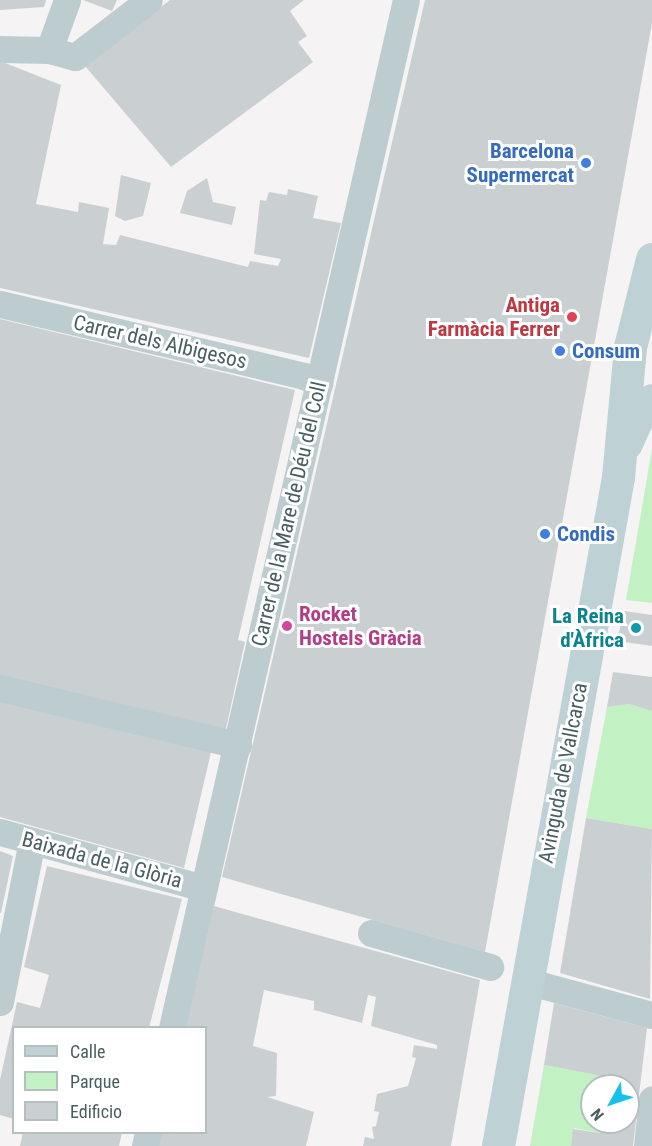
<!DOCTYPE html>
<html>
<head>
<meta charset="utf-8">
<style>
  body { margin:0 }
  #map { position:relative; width:652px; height:1146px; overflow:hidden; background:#f5f3f3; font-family:"Roboto Condensed",sans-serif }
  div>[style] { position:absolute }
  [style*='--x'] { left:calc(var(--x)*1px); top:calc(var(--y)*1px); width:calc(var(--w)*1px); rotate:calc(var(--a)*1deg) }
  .green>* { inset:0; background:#c2f1c3 }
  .building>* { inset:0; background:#cad0d2 }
  .street>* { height:27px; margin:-13.5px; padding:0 13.5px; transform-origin:13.5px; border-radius:13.5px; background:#bdcdcf }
  .secondary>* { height:33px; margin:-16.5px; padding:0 16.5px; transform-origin:16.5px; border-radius:16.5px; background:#bed1d4 }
  .dots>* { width:16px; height:16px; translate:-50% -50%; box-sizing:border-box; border:3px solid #fff; border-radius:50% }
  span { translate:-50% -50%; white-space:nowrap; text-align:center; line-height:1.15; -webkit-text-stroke:6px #fff; paint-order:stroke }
  .shop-label { font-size:21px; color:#366cbe; font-weight:700 }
  .right { translate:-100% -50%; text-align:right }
  .left { translate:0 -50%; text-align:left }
  .health-label { font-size:21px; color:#be3a42; font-weight:700 }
  .street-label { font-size:21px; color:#495e61 }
  .hotel-label { font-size:21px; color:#b23c85; font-weight:700 }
  .culture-label { font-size:21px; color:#0d838f; font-weight:700 }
  .legend { position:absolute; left:12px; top:1026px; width:195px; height:108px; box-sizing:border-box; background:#fff; border:2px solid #b6bfc0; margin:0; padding:8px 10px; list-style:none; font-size:18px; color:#495e61 }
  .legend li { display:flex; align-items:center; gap:12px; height:30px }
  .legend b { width:30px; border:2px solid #b6bfc0 }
  .north { position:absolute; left:580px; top:1074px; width:60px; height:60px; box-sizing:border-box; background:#fff; border:2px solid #b6bfc0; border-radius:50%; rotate:230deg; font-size:16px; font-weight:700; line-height:24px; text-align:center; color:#495e61 }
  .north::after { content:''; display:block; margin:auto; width:21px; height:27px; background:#17c1eb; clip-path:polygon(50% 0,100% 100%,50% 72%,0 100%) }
</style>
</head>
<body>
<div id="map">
  <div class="green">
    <div style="clip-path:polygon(652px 449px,652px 603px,626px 600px)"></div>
    <div style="clip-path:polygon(629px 704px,652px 711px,652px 829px,586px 818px,607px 707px)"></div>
    <div style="clip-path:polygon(544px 1065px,607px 1077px,606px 1086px,592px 1086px,592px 1122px,601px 1122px,600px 1133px,574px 1128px,571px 1146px,530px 1146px)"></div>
  </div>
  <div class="building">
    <div style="clip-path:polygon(0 0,46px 0,44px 7px,0 10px)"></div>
    <div style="clip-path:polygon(83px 0,117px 0,112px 11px)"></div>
    <div style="clip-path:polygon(170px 0,304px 0,290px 11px,307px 36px,298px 42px,313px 62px,171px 167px,85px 66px)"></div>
    <div style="clip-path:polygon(425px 0,652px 0,652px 23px,485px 952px,222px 877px)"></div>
    <div style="clip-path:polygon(0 61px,61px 85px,36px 204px,78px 212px,79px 202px,109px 208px,103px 244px,116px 245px,120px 235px,248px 267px,250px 261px,278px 266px,281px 259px,254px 254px,260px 200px,266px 201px,269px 192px,287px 195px,288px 189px,318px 196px,313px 218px,341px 223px,309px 358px,0 288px)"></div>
    <div style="clip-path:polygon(121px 175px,151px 183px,143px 216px,125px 221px,115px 216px)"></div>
    <div style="clip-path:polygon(207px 178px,213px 202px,236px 207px,232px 225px,180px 213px,187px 191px)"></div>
    <div style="clip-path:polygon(0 319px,295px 390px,238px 640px,245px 642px,225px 733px,0 679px)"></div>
    <div style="clip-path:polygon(624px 611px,652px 615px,652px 646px,617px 641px)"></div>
    <div style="clip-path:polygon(613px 672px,652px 677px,652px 711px,629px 704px,607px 707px)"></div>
    <div style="clip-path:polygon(0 701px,211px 752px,184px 868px,0 817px)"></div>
    <div style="clip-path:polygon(586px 818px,652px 829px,650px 999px,560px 973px)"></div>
    <div style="clip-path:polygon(0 851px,13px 856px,1px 913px,0 913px)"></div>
    <div style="clip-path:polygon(47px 866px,182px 899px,149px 1028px,14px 1028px,14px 1119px,0 1115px,0 1080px,17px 1002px,40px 1008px,49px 975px,24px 967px)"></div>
    <div style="clip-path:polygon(214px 906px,480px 980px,451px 1146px,363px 1146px,365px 1137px,374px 1139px,372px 1127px,376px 1126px,379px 1112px,374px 1111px,377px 1094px,408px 1086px,416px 1058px,412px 1057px,414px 1045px,437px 1049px,437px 1045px,371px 1026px,376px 997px,368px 995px,362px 1023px,314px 1010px,314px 1001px,264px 990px,253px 1046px,277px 1053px,276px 1096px,267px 1097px,314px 1112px,306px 1146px,158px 1146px,161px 1132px,206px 1132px,206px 1028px,186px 1028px)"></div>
    <div style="clip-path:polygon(554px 1003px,647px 1028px,633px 1146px,571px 1146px,573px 1129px,600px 1133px,601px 1122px,628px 1122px,628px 1086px,606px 1086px,607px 1077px,544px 1065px)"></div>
    <div style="clip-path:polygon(23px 1132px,122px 1132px,119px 1146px,20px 1146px)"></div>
  </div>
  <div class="street">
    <div style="--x:0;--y:49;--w:49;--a:1.2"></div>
    <div style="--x:49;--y:50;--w:27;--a:15"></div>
    <div style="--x:75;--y:57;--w:93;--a:-37.6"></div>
    <div style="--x:49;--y:50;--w:53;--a:-70.2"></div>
    <div style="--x:0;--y:304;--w:312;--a:13.3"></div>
    <div style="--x:304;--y:376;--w:17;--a:25"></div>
    <div style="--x:0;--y:688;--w:245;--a:13.5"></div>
    <div style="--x:0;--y:832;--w:211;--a:15.4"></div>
    <div style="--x:371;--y:933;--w:124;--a:15.9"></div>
    <div style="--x:526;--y:981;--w:131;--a:15.1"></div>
    <div style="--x:0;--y:1002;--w:164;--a:-78.8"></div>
    <div style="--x:172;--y:1028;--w:1054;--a:-77.18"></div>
    <div style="--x:145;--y:1146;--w:14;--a:-78"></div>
    <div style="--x:647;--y:1146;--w:47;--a:-83.9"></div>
  </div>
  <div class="secondary">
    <div style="--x:626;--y:443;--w:42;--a:-65.9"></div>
    <div style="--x:643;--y:405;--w:10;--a:-29"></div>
    <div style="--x:498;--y:1146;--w:680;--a:-79.83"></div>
    <div style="--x:618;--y:477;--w:131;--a:-84.7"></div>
    <div style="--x:630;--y:347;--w:91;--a:-76"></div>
  </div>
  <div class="dots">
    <div style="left:586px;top:163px;background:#3f7fe0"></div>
    <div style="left:572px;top:317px;background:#e0444e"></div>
    <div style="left:560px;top:351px;background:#3f7fe0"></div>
    <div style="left:545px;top:534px;background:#3f7fe0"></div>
    <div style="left:287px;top:626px;background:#d1479c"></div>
    <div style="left:636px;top:628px;background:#0f9aa8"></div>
  </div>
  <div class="shop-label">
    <span class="right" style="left:574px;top:163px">Barcelona<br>Supermercat</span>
    <span class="left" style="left:572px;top:351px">Consum</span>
    <span class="left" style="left:557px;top:534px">Condis</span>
  </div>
  <div class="health-label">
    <span class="right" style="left:560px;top:317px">Antiga<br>Farmàcia Ferrer</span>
  </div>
  <div class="street-label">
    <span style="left:160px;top:342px;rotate:13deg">Carrer dels Albigesos</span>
    <span style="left:289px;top:514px;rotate:-77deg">Carrer de la Mare de Déu del Coll</span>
    <span style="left:563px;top:773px;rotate:-79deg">Avinguda de Vallcarca</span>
    <span style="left:102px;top:860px;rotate:15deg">Baixada de la Glòria</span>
  </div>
  <div class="hotel-label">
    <span class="left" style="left:299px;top:626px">Rocket<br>Hostels Gràcia</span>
  </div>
  <div class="culture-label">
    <span class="right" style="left:624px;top:628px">La Reina<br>d'Àfrica</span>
  </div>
  <ul class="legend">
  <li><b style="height:8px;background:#bed1d4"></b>Calle</li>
  <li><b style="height:16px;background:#c2f1c3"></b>Parque</li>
  <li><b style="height:16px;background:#cad0d2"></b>Edificio</li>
  </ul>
  <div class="north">N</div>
</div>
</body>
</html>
